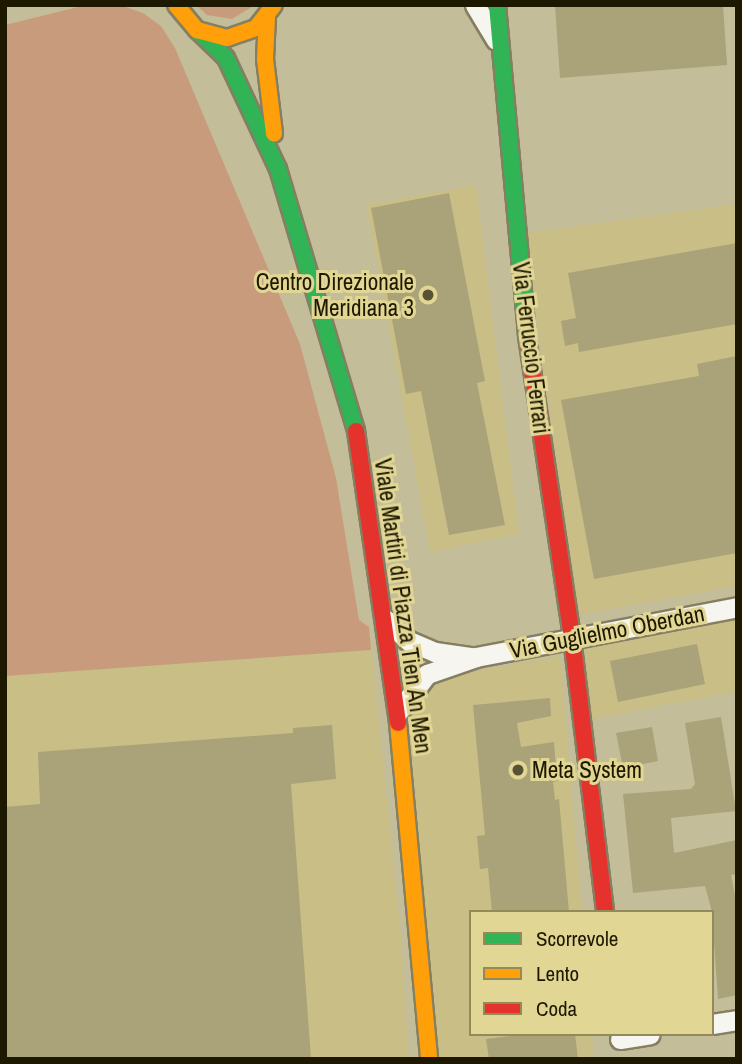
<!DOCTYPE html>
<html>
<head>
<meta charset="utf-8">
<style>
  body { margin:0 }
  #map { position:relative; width:742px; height:1064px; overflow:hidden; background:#c4bd9a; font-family:"Archivo Narrow",sans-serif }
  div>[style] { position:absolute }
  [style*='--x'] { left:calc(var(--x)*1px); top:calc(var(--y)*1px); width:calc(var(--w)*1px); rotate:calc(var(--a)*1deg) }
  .built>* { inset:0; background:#c8be86 }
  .green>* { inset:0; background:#c99b7d }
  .building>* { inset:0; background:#aaa278 }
  .roads { filter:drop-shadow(2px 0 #857f62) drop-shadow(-2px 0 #857f62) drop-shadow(0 2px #857f62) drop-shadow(0 -2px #857f62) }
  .street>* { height:19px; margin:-9.5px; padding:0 9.5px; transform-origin:9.5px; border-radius:9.5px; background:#f6f5f0 }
  .fast>* { height:16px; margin:-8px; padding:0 8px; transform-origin:8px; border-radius:8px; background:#30b455 }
  .slow>* { height:16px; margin:-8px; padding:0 8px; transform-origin:8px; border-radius:8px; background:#ff9f0a }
  .jam>* { height:16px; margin:-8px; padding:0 8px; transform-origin:8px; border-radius:8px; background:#e5322d }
  .dots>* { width:19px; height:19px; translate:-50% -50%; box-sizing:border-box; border:4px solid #e2d694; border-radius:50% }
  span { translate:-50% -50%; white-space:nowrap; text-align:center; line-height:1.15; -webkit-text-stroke:6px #e2d694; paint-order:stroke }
  .poi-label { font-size:23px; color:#1d1800 }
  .right { translate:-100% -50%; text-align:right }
  .left { translate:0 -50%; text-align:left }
  .street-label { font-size:23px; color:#1d1800 }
  .frame { position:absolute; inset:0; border:7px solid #1d1800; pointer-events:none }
  .legend { position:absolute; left:469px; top:910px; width:245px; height:126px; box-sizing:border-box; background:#e2d694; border:2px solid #938a59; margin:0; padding:9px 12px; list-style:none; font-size:21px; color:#1d1800 }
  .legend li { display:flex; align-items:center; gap:14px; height:35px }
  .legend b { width:35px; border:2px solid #938a59 }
</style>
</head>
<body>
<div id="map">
  <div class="built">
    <div style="clip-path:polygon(86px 5px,120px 5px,143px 13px,161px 26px,175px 48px,300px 344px,336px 478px,359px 620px,369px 627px,401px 935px,409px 1059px,5px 1059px,5px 25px)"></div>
    <div style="clip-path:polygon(476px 185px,519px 534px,430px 552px,367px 205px)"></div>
    <div style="clip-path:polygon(737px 204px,737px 586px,582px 614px,576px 606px,526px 233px)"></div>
    <div style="clip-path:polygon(735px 611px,737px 691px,587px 720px,578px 652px)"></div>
    <div style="clip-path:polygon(560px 656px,582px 912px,471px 912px,471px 1034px,592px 1034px,594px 1059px,438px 1059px,406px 724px,416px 693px,435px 679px)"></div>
  </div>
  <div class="green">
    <div style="clip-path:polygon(86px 5px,120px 5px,143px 13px,161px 26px,175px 48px,300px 344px,336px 478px,359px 620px,369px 627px,371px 650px,5px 676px,5px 25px)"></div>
    <div style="clip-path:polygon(196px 5px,255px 5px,232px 19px,207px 15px)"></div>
  </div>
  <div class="building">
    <div style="clip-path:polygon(555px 5px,723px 5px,727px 65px,560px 78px)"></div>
    <div style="clip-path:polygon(449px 193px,485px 381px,477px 383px,505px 525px,449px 535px,421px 391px,406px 394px,371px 208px)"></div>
    <div style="clip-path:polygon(737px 243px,737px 324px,579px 352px,578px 343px,565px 346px,561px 321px,576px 318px,568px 273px)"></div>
    <div style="clip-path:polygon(737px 356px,737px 553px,594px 579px,561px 400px,699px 376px,697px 364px)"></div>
    <div style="clip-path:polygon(697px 644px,705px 684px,618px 702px,610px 661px)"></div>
    <div style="clip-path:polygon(550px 698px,551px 716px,517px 723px,521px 747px,554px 742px,557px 781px,553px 782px,555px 800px,559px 799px,569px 912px,492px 912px,488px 868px,480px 869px,477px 836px,485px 835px,473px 705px)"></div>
    <div style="clip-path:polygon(721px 717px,736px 811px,671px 818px,674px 853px,737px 840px,737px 874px,731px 875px,737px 906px,737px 995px,718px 999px,712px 912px,705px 886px,633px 893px,623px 794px,691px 789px,695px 784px,685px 723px)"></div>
    <div style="clip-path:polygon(332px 725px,336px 779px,291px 784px,311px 1059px,5px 1059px,5px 807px,40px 804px,38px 752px,293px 733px,293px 728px)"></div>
    <div style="clip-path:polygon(652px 727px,658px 761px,623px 768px,616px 733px)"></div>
    <div style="clip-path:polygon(527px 1034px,575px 1034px,578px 1059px,489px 1059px,486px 1039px)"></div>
  </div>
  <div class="roads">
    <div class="street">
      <div style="--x:475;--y:5;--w:41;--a:59"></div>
      <div style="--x:385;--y:619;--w:33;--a:43"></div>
      <div style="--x:409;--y:641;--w:28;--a:23"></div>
      <div style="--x:435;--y:652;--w:37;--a:8"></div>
      <div style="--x:398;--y:712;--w:48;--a:-52.7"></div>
      <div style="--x:427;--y:674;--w:52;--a:-19.1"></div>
      <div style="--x:476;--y:657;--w:266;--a:-10.8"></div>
      <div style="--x:712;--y:1024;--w:25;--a:-9"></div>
      <div style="--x:620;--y:1039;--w:30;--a:-9"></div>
    </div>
    <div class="fast">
      <div style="--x:497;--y:5;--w:332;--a:84.8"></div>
      <div style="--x:197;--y:30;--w:40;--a:44"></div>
      <div style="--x:226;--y:58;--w:123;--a:64.9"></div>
      <div style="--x:278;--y:169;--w:273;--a:73.4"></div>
    </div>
    <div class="slow">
      <div style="--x:176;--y:5;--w:33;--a:50"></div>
      <div style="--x:197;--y:30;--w:31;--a:15"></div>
      <div style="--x:227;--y:38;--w:31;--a:-19"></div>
      <div style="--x:256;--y:28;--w:29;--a:-52"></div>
      <div style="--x:267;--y:17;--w:42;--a:92.7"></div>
      <div style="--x:265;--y:59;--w:75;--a:83.1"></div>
      <div style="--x:398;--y:723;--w:337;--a:84.7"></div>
    </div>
    <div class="jam">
      <div style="--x:527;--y:336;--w:305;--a:81.5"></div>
      <div style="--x:572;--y:638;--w:276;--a:83.1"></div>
      <div style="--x:356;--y:431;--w:295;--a:81.8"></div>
    </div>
  </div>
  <div class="dots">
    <div style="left:428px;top:295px;background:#575236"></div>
    <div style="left:518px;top:770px;background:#575236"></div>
  </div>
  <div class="poi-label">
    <span class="right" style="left:414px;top:295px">Centro Direzionale<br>Meridiana 3</span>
    <span class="left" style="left:532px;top:770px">Meta System</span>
  </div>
  <div class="street-label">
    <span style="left:531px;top:348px;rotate:83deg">Via Ferruccio Ferrari</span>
    <span style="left:403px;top:606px;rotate:82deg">Viale Martiri di Piazza Tien An Men</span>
    <span style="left:607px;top:632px;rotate:-11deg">Via Guglielmo Oberdan</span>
  </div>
  <div class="frame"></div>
  <ul class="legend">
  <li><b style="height:9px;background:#30b455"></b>Scorrevole</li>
  <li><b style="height:9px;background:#ff9f0a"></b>Lento</li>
  <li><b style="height:9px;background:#e5322d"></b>Coda</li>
  </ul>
</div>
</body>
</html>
